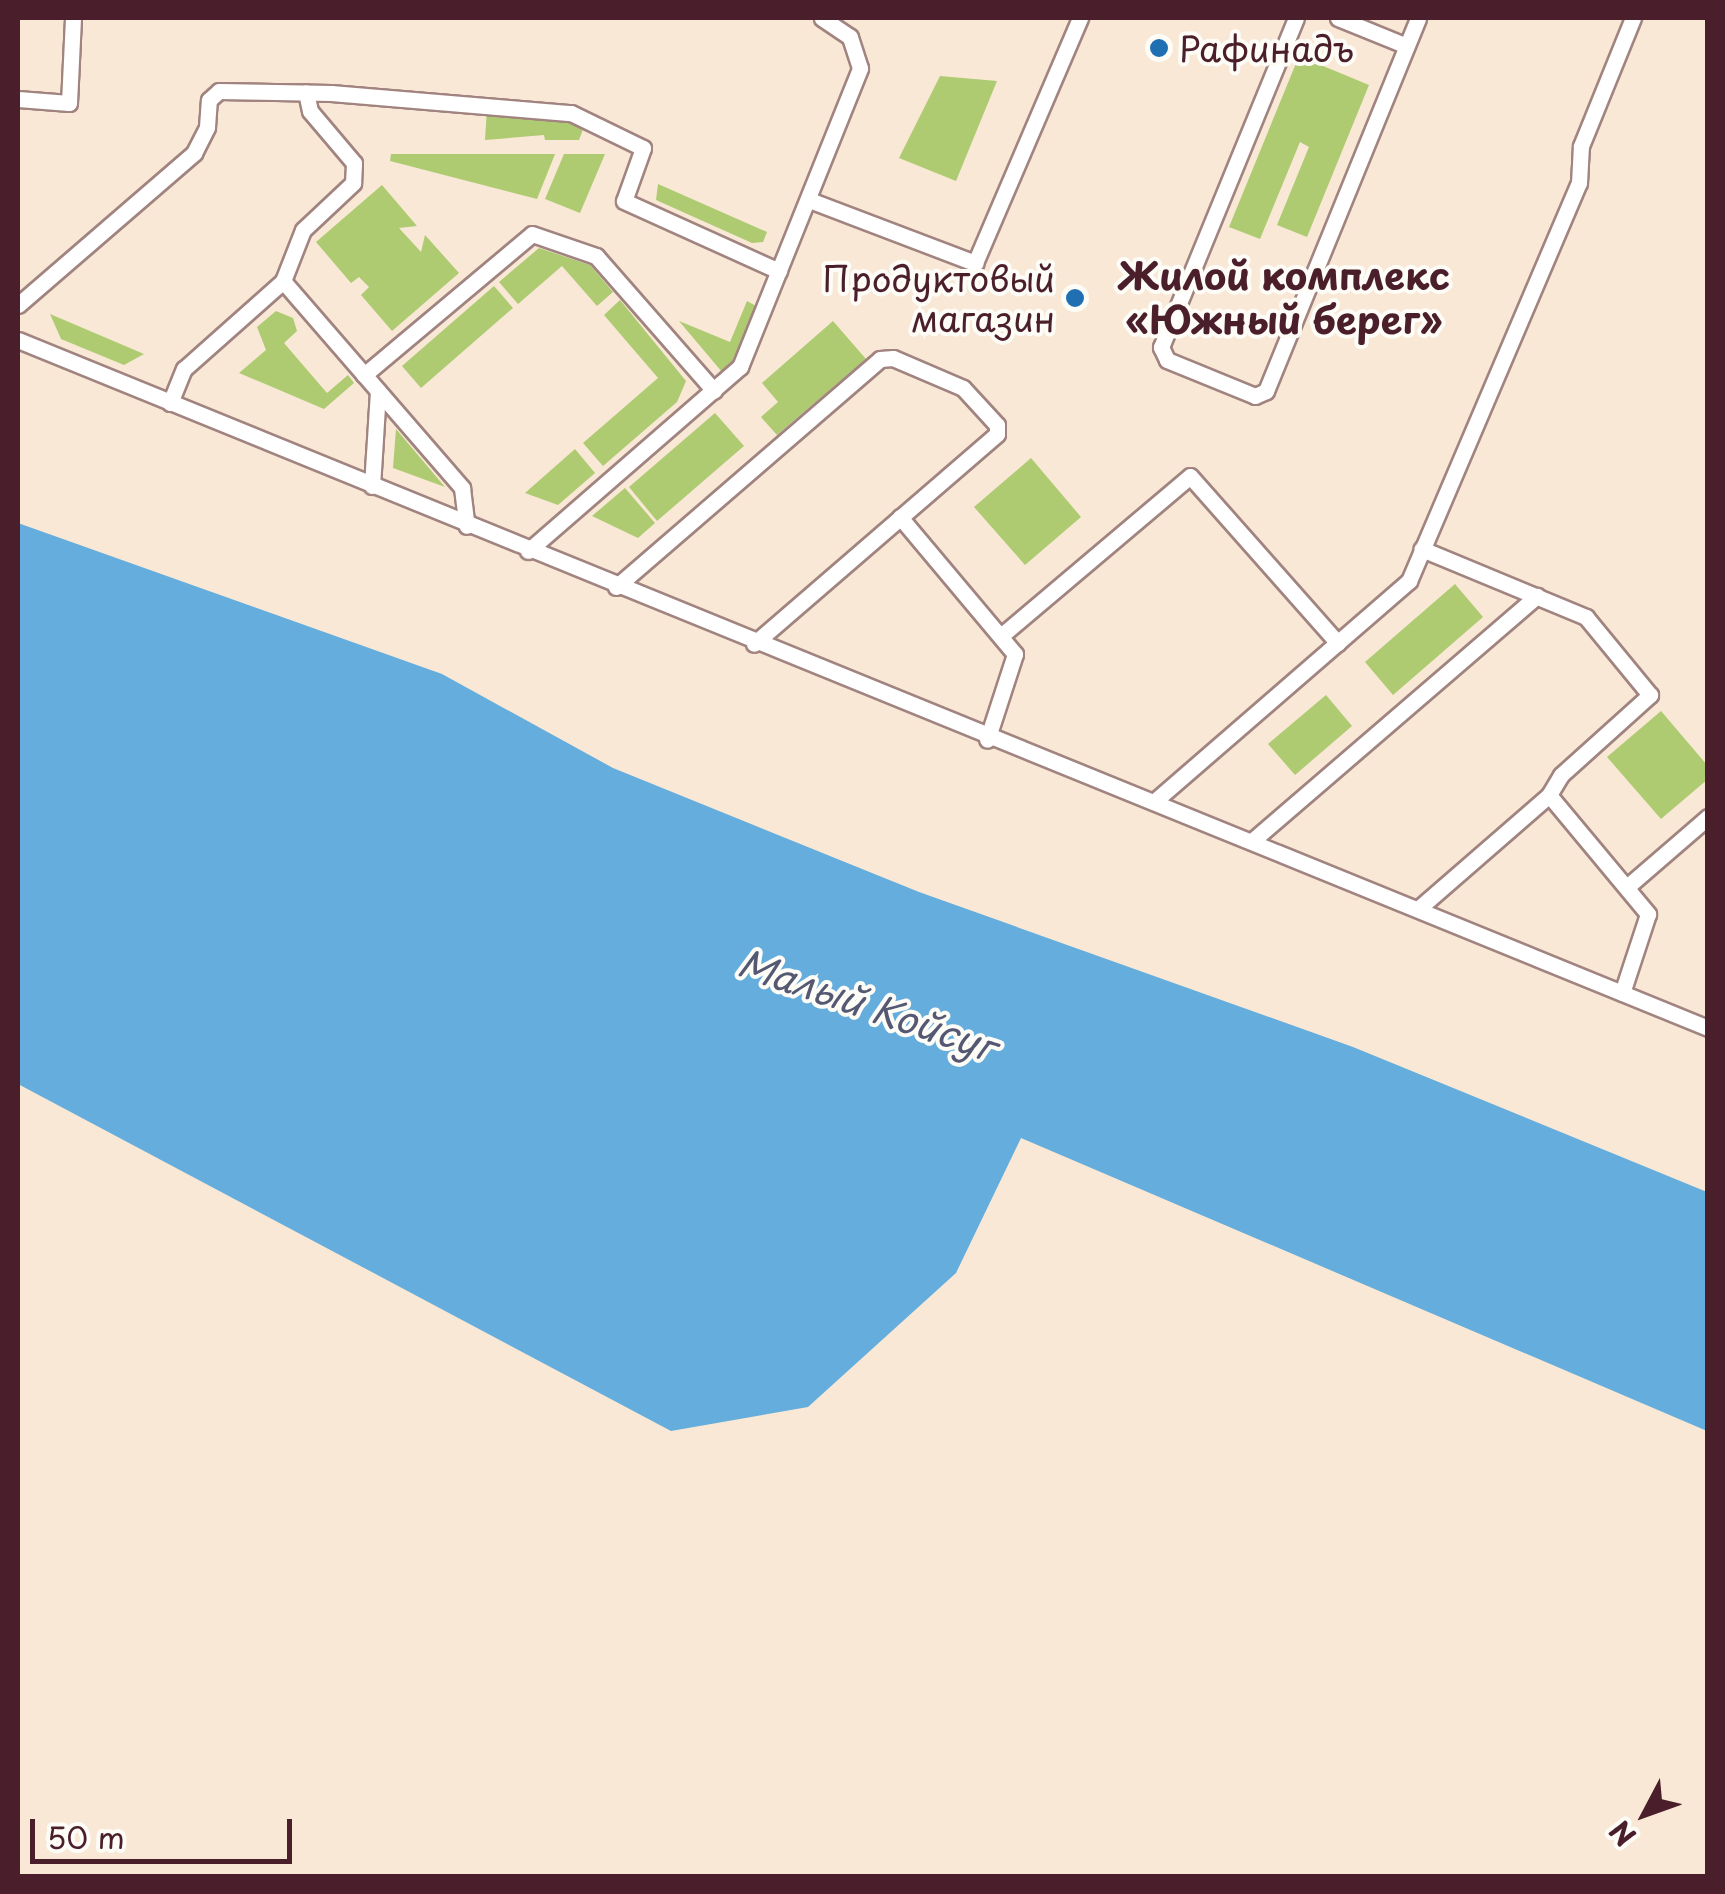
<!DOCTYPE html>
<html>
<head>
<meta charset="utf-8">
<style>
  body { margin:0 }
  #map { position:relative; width:1725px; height:1894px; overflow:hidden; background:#f8e8d5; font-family:"Playpen Sans",sans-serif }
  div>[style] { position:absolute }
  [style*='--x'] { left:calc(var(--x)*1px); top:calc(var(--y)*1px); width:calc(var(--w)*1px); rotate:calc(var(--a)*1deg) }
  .green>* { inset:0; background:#aecb72 }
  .water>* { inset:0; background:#65addc }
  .roads { filter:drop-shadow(2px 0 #a18480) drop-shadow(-2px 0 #a18480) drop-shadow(0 2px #a18480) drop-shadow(0 -2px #a18480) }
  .lane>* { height:15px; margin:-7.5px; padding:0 7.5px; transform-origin:7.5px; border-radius:7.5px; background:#fff }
  .dots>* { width:28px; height:28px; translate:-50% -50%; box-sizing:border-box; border:5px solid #fdfcf7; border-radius:50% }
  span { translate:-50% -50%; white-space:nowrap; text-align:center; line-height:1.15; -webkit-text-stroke:8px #fdfcf7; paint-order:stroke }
  .poi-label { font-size:35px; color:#4a1f2b }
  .left { translate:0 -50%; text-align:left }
  .right { translate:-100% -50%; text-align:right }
  .neighbourhood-label { font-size:38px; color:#4a1f2b; font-weight:700 }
  .water-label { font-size:38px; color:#555872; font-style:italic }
  .frame { position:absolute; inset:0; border:20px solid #4a1f2b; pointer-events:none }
  .north { position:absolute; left:1595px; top:1764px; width:100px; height:100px; -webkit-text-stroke:8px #fdfcf7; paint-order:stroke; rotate:229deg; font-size:28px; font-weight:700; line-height:40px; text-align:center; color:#4a1f2b }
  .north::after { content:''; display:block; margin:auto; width:35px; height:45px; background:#4a1f2b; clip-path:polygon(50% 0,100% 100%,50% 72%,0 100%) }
  .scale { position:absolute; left:30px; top:1819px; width:262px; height:45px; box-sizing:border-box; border:5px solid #4a1f2b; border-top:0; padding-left:12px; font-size:30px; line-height:35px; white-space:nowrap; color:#4a1f2b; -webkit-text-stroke:8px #fdfcf7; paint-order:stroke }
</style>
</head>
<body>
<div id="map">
  <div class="green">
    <div style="clip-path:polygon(1299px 56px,1369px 85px,1307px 237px,1277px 225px,1309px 147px,1300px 142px,1260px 239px,1229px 227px)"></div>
    <div style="clip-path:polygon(940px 76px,997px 81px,956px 181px,899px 158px)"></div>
    <div style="clip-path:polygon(487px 108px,566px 117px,585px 124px,579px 140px,545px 140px,544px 135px,485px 140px)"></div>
    <div style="clip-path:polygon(391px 154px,555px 154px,537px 199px,390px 161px)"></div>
    <div style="clip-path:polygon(564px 154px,605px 154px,580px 213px,545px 199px)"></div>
    <div style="clip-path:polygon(658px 184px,767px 232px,763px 242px,752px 243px,656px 200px)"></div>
    <div style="clip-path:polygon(382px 185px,417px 226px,399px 228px,421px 252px,425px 235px,459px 273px,392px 331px,361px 295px,369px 287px,359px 277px,351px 283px,316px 242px)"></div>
    <div style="clip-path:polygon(539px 248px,590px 265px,613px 292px,597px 306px,562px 266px,518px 304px,499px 282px)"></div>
    <div style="clip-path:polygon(494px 286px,513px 308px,421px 388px,402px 366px)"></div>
    <div style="clip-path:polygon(620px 300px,686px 381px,677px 402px,603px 466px,583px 443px,658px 378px,604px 315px)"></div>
    <div style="clip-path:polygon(747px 301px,756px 306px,734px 361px,722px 372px,679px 321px,730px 342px)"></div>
    <div style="clip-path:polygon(276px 311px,293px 318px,297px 331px,284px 343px,327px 393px,348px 375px,354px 383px,324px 409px,239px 373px,266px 350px,257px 327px)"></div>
    <div style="clip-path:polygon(50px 314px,144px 354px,124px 365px,61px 339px)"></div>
    <div style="clip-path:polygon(833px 321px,866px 359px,777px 435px,761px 417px,778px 402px,762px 383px)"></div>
    <div style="clip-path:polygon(715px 413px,744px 446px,657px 521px,629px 487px)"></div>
    <div style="clip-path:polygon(396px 429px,445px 487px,393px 468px)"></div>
    <div style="clip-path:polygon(575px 449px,595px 473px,558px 505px,525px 493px)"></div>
    <div style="clip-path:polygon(1031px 458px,1081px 517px,1025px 565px,974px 507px)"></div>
    <div style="clip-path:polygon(625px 488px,655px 523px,638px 538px,592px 516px)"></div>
    <div style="clip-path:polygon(1455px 584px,1483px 617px,1393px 695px,1365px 662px)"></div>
    <div style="clip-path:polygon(1326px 695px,1352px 726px,1295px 775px,1268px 744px)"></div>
    <div style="clip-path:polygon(1661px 711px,1707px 765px,1708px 779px,1661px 819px,1607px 757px)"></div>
  </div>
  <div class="water">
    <div style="clip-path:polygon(18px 523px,442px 674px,613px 768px,919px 892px,1353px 1047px,1707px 1192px,1707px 1431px,1021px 1138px,956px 1273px,808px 1407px,671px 1431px,18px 1084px)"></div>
  </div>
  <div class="roads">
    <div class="lane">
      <div style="--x:1296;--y:18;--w:356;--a:112.3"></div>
      <div style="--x:1161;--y:347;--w:14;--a:65"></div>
      <div style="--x:1167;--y:360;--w:95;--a:22.2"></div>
      <div style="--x:1255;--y:396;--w:12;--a:-24"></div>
      <div style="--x:1266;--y:391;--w:403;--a:-67.8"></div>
      <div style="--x:1338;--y:18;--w:74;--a:22.1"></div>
      <div style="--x:18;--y:99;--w:51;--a:4.5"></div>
      <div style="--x:69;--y:103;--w:85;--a:-87.3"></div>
      <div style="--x:809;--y:200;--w:178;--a:20.8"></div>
      <div style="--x:975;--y:263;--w:267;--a:-66.8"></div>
      <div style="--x:283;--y:281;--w:274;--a:49.1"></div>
      <div style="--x:462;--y:488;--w:38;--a:83"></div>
      <div style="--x:18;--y:305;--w:233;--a:-40.8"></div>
      <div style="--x:194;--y:153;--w:29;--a:-63"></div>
      <div style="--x:207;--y:127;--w:27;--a:-86"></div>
      <div style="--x:209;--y:100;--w:13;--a:-42"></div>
      <div style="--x:219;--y:91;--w:112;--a:1"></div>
      <div style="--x:331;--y:93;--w:241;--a:4.8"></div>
      <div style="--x:571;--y:113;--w:80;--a:25.9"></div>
      <div style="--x:643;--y:148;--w:56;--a:109.7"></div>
      <div style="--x:624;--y:201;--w:170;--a:24.3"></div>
      <div style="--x:18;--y:340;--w:1825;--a:22.15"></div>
      <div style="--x:364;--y:375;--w:219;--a:-40"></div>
      <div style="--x:532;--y:234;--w:68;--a:19"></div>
      <div style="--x:596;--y:256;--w:179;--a:48.8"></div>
      <div style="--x:170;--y:403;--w:37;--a:-68"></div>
      <div style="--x:184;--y:369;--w:132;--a:-41.6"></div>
      <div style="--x:283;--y:281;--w:55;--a:-68.6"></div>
      <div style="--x:303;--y:230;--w:69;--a:-43.2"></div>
      <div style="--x:353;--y:183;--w:20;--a:-87"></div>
      <div style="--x:354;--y:163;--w:68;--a:-130.2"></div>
      <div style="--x:310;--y:111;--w:19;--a:-102"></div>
      <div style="--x:372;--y:486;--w:95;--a:-86.4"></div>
      <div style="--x:900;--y:517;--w:179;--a:50"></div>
      <div style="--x:1015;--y:654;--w:90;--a:108"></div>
      <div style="--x:528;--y:551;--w:281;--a:-41"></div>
      <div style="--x:740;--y:367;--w:322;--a:-68.1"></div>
      <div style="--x:860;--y:68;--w:33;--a:-108"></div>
      <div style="--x:850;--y:37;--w:34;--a:-146"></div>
      <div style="--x:616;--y:587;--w:349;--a:-40.8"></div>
      <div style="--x:880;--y:359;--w:13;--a:-4"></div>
      <div style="--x:893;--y:358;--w:76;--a:23.2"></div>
      <div style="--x:963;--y:388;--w:50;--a:47.4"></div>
      <div style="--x:997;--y:425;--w:9;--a:90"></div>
      <div style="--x:997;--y:434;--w:321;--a:139.2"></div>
      <div style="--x:1002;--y:635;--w:246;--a:-40.2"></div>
      <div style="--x:1190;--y:476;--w:223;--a:48.5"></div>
      <div style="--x:1549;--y:795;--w:155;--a:50.2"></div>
      <div style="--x:1648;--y:914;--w:83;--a:108.2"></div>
      <div style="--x:1156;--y:800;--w:335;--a:-40.9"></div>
      <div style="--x:1409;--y:581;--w:433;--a:-66.9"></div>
      <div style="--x:1579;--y:183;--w:37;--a:-87"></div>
      <div style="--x:1581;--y:146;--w:138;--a:-67.9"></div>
      <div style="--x:1252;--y:841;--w:376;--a:-40.7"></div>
      <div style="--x:1628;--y:886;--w:106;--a:-40.8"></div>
      <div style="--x:1418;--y:909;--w:174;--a:-41"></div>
      <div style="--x:1549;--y:795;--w:23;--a:-59"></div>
      <div style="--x:1561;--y:775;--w:120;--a:-42"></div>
      <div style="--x:1650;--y:695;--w:101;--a:-129.4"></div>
      <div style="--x:1586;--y:617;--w:178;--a:-157.5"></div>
    </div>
  </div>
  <div class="dots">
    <div style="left:1159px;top:48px;background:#1f6fb2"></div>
    <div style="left:1075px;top:298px;background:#1f6fb2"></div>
  </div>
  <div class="poi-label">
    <span class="left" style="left:1179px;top:48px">Рафинадъ</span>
    <span class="right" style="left:1055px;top:298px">Продуктовый<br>магазин</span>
  </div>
  <div class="neighbourhood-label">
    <span style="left:1284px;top:297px">Жилой комплекс<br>«Южный берег»</span>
  </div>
  <div class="water-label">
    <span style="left:867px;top:1004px;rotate:19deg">Малый Койсуг</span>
  </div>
  <div class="frame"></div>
  <div class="north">N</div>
  <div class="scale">50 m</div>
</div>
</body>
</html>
